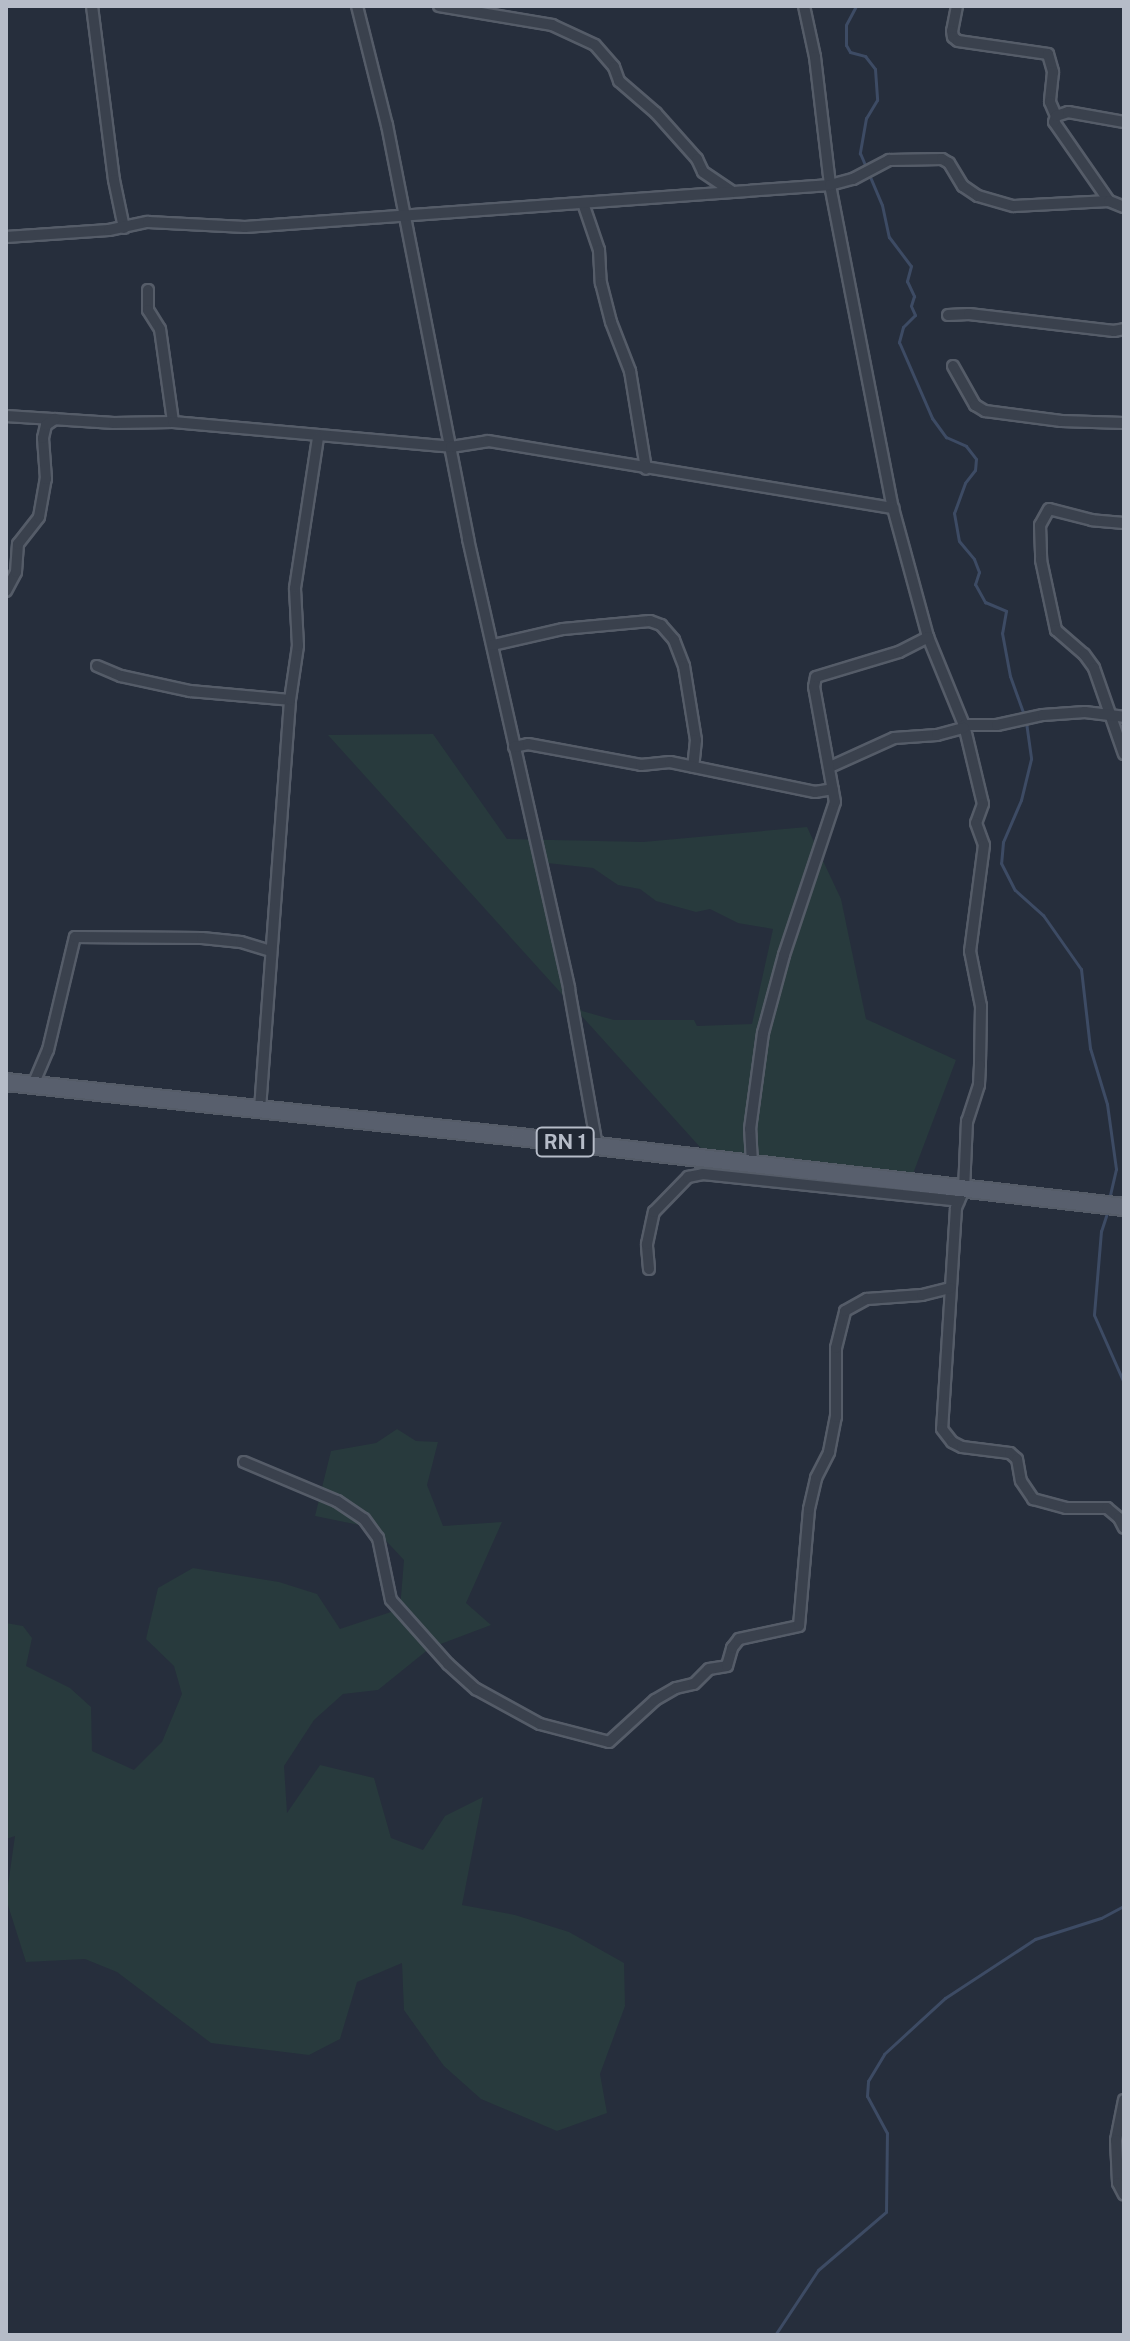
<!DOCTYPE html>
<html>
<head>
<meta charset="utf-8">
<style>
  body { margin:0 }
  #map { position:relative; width:1130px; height:2341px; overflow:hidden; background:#262e3c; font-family:"Public Sans",sans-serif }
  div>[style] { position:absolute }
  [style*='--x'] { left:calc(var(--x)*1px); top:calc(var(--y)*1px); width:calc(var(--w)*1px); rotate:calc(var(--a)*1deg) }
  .green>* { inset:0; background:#283a3d }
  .stream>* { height:3px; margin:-1.5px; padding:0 1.5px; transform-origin:1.5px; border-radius:1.5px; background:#3d4b64 }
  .roads { filter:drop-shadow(2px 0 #555c68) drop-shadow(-2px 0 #555c68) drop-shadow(0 2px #555c68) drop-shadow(0 -2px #555c68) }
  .street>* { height:10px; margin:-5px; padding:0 5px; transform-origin:5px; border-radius:5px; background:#3a414d }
  .primary>* { height:16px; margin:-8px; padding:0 8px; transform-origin:8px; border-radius:8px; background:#585f6d }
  span { translate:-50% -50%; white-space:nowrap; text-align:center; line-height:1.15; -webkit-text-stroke:7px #1f2632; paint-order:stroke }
  .shield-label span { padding:2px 6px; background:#1f2632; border:2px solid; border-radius:6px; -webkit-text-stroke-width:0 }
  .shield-label { font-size:20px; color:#b6bcc8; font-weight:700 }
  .frame { position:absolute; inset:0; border:8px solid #b6bcc8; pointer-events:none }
</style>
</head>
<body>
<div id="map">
  <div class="green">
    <div style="clip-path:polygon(evenodd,433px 734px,507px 839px,643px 842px,807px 827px,841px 899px,866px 1019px,956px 1060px,908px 1187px,718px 1167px,328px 735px,433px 734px,547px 863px,593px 868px,618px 885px,640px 889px,656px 901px,696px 912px,710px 909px,738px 923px,773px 929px,752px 1024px,697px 1026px,694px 1020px,614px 1020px,582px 1011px,569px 996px,564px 935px,547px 863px)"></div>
    <div style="clip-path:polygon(397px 1429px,416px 1441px,438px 1442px,427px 1485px,443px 1526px,502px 1522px,466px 1603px,491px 1625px,430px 1648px,378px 1690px,343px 1694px,314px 1720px,284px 1766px,287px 1813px,320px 1765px,374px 1778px,391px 1838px,423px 1850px,445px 1816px,483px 1797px,462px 1905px,515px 1915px,569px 1932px,624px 1963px,625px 2006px,600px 2074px,607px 2113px,557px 2131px,481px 2099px,444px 2066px,404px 2010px,402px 1963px,357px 1982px,340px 2039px,309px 2055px,211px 2043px,117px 1972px,85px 1959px,26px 1962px,6px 1899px,15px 1836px,6px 1839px,6px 1623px,23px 1626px,32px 1638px,26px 1666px,70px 1688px,91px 1707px,92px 1751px,134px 1770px,162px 1742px,182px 1694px,174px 1666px,146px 1639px,158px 1588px,193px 1568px,279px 1582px,317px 1594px,340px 1629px,400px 1609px,404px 1560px,374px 1528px,315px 1516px,331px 1451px,376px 1443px)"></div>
  </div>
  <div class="stream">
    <div style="--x:856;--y:6;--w:21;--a:118"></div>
    <div style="--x:846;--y:25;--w:20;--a:90"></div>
    <div style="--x:846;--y:45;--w:8;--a:60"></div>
    <div style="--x:850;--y:52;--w:16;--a:15"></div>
    <div style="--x:865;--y:56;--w:16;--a:52"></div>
    <div style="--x:875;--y:69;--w:31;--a:86"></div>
    <div style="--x:877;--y:100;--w:21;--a:121"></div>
    <div style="--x:866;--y:118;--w:36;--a:100"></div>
    <div style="--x:860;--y:153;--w:56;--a:67.1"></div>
    <div style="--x:882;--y:205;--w:33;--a:78"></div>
    <div style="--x:889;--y:237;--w:36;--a:53"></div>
    <div style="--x:911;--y:266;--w:16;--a:105"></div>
    <div style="--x:907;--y:281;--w:17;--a:65"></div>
    <div style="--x:914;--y:296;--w:10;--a:107"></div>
    <div style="--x:911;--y:306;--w:10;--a:66"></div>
    <div style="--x:915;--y:315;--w:17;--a:135"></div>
    <div style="--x:903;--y:327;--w:16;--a:105"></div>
    <div style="--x:899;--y:342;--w:83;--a:66.5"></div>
    <div style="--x:932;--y:418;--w:24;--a:54"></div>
    <div style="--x:946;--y:437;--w:22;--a:24"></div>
    <div style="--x:966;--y:446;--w:16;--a:52"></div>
    <div style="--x:976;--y:459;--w:11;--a:95"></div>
    <div style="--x:975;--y:470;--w:16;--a:128"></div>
    <div style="--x:965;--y:483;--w:32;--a:110"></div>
    <div style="--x:954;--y:513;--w:28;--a:80"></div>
    <div style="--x:959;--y:541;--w:23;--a:50"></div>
    <div style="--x:974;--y:559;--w:14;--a:69"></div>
    <div style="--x:979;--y:572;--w:13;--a:108"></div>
    <div style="--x:975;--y:584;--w:21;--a:61"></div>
    <div style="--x:985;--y:602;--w:23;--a:23"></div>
    <div style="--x:1006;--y:611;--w:22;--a:100"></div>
    <div style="--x:1002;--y:633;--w:44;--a:79.5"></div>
    <div style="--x:1010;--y:676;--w:41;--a:70.3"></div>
    <div style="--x:1026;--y:722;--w:37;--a:82"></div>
    <div style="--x:1031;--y:759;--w:42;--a:103.7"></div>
    <div style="--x:1021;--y:800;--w:46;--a:113.2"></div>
    <div style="--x:1003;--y:842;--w:21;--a:95"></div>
    <div style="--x:1001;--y:863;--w:30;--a:63"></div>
    <div style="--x:1015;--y:890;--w:38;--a:42"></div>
    <div style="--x:1043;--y:915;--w:66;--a:54.9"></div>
    <div style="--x:1081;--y:969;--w:80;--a:83.5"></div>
    <div style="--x:1090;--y:1048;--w:59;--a:73.1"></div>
    <div style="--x:1107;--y:1104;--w:66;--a:82.1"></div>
    <div style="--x:1116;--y:1169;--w:31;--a:103"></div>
    <div style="--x:1107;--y:1213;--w:19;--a:108"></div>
    <div style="--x:1101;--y:1231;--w:84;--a:94.8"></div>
    <div style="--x:1094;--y:1315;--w:74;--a:66.2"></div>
    <div style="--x:775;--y:2335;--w:78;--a:-56.5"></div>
    <div style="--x:818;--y:2270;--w:89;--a:-40.5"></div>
    <div style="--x:886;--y:2212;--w:79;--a:-89.3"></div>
    <div style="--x:887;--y:2133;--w:42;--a:-118.4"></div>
    <div style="--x:867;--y:2096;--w:15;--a:-86"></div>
    <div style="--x:868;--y:2081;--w:31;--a:-59"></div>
    <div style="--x:884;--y:2054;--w:83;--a:-42.6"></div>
    <div style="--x:945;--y:1998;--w:108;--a:-33.2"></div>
    <div style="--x:1035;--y:1939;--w:69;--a:-17.7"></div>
    <div style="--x:1101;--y:1918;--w:26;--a:-28"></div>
  </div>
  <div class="roads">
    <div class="street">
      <div style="--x:92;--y:6;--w:175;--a:82.8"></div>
      <div style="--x:114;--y:180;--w:49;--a:78.2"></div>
      <div style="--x:357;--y:6;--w:123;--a:75.9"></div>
      <div style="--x:387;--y:125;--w:422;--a:78.9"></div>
      <div style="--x:468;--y:539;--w:461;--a:77.3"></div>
      <div style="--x:569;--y:989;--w:159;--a:79.9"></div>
      <div style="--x:439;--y:6;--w:115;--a:9.5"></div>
      <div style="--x:552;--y:25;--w:47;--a:24.9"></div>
      <div style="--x:595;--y:45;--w:29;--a:49"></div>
      <div style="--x:614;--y:67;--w:15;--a:70"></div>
      <div style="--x:619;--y:81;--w:49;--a:40.9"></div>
      <div style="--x:656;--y:113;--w:62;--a:48.3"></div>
      <div style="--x:697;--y:159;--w:14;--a:65"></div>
      <div style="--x:703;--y:172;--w:34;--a:34"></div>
      <div style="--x:804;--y:6;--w:52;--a:77.8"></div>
      <div style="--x:815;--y:57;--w:129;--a:83.3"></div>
      <div style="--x:830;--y:185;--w:329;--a:79"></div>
      <div style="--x:893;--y:508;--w:134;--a:74.8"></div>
      <div style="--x:928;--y:637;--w:95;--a:67.8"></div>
      <div style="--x:964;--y:725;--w:81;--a:76.5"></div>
      <div style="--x:983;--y:804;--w:20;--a:110"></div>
      <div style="--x:976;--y:823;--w:23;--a:70"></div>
      <div style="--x:984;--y:845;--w:107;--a:97.5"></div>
      <div style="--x:970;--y:951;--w:56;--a:78.7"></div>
      <div style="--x:981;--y:1006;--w:59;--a:91"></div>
      <div style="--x:980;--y:1065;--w:20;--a:93"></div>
      <div style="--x:979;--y:1085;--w:38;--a:108"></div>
      <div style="--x:967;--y:1121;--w:68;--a:92.5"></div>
      <div style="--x:964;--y:1189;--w:21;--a:113"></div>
      <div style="--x:956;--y:1208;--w:221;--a:93.6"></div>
      <div style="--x:942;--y:1429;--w:16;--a:52"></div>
      <div style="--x:952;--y:1442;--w:11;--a:27"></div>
      <div style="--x:962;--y:1447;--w:48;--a:7.1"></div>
      <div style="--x:1010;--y:1453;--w:9;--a:41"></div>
      <div style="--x:1017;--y:1459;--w:22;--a:80"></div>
      <div style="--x:1021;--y:1481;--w:22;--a:56"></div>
      <div style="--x:1033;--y:1499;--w:34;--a:15"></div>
      <div style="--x:1066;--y:1508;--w:41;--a:0"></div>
      <div style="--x:1107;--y:1508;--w:16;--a:40"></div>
      <div style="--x:1119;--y:1518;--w:11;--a:63"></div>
      <div style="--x:957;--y:6;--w:25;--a:101"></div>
      <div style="--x:952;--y:31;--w:6;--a:81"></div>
      <div style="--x:953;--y:37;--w:6;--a:39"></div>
      <div style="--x:958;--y:41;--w:91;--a:8.2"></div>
      <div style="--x:1048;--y:54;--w:19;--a:74"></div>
      <div style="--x:1053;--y:72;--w:30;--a:96"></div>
      <div style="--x:1050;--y:102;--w:15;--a:67"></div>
      <div style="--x:1109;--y:201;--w:96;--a:-124.8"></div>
      <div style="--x:1054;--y:122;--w:6;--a:-72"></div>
      <div style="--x:1056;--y:116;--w:13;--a:-18"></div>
      <div style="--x:1068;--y:112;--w:57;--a:10.1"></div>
      <div style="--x:583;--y:203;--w:50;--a:71.2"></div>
      <div style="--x:599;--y:250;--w:33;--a:87"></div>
      <div style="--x:601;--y:283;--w:40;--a:75.6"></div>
      <div style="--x:611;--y:322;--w:53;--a:68.8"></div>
      <div style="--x:630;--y:371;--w:99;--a:80.7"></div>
      <div style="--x:6;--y:237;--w:103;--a:-3.9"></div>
      <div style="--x:109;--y:230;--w:40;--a:-12"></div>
      <div style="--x:148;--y:222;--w:97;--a:3"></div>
      <div style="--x:245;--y:227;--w:587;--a:-4.11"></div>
      <div style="--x:830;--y:185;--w:24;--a:-15"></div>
      <div style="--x:853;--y:179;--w:41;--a:-27.8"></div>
      <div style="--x:889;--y:160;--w:53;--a:-1.1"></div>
      <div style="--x:942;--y:159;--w:8;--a:30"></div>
      <div style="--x:949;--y:163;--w:27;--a:59"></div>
      <div style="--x:963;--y:186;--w:18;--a:34"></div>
      <div style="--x:978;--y:196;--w:37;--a:16"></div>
      <div style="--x:1014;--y:206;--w:95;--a:-3"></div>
      <div style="--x:1109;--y:201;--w:16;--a:22"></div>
      <div style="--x:148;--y:290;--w:20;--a:90"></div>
      <div style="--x:148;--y:310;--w:22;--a:58"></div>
      <div style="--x:160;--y:329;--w:94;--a:82"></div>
      <div style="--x:948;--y:315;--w:21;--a:-3"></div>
      <div style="--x:969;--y:314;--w:146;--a:6.7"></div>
      <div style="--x:1114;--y:331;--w:10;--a:-11"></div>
      <div style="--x:953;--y:366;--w:45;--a:60.6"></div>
      <div style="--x:975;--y:405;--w:12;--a:31"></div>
      <div style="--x:985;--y:411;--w:77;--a:7.5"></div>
      <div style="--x:1061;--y:421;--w:63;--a:1.8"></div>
      <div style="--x:6;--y:416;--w:108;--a:3.7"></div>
      <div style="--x:114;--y:423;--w:59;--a:-1"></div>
      <div style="--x:173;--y:422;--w:279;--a:5.1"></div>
      <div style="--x:451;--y:447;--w:37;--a:-9"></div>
      <div style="--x:488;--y:441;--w:411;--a:9.4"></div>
      <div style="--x:1124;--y:523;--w:32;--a:-175"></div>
      <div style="--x:1092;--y:520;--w:44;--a:-165.7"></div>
      <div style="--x:1049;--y:509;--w:18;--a:119"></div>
      <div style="--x:1040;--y:525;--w:35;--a:88"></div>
      <div style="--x:1041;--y:560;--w:72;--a:77.9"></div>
      <div style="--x:1056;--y:630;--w:37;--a:41"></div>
      <div style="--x:1084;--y:654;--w:17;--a:54"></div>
      <div style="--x:1094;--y:668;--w:91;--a:70.8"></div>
      <div style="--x:6;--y:591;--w:21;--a:-62"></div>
      <div style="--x:16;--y:572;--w:28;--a:-86"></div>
      <div style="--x:18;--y:544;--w:34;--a:-52"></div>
      <div style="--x:39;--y:517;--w:39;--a:-80"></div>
      <div style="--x:46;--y:479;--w:41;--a:-94.2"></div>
      <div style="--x:43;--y:438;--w:13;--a:-77"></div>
      <div style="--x:46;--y:425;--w:11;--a:-34"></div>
      <div style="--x:493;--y:645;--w:72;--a:-12.9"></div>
      <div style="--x:563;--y:629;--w:87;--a:-5.3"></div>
      <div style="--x:650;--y:621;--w:12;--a:20"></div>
      <div style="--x:661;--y:625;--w:20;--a:49"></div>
      <div style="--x:674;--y:640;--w:28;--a:69"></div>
      <div style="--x:684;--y:666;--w:75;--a:80.8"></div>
      <div style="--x:696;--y:740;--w:27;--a:96"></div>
      <div style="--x:97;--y:666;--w:26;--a:23"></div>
      <div style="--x:121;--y:676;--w:71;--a:12.3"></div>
      <div style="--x:190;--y:691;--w:100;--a:5.1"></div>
      <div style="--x:964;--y:725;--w:33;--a:0"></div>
      <div style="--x:997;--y:725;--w:47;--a:-12.3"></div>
      <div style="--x:1043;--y:715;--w:42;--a:-4.1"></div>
      <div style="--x:1085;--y:712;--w:39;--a:7"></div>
      <div style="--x:514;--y:747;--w:14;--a:-12"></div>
      <div style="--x:528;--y:744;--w:115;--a:10.5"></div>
      <div style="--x:641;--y:765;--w:29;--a:-6"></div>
      <div style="--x:670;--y:762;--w:148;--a:11.7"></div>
      <div style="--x:815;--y:792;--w:18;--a:-9"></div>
      <div style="--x:830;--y:767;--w:70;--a:-24.4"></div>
      <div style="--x:894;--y:738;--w:43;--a:-4"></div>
      <div style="--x:937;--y:735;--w:28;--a:-15"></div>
      <div style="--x:33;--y:1085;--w:38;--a:-67"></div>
      <div style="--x:48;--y:1050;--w:116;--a:-76.6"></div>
      <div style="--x:75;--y:937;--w:127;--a:0.5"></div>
      <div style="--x:202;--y:938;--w:39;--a:6"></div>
      <div style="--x:241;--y:942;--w:31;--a:17"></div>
      <div style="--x:260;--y:1109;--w:410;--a:-85.8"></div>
      <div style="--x:290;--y:700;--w:55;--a:-81.6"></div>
      <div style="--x:298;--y:646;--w:58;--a:-93"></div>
      <div style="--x:295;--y:588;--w:153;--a:-81.3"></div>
      <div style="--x:752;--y:1164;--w:35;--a:-93"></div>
      <div style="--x:750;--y:1129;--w:97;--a:-82.3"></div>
      <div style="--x:763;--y:1033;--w:81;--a:-74.9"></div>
      <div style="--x:784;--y:955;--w:161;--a:-71.6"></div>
      <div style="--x:835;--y:802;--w:117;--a:-100.3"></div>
      <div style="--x:814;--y:687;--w:10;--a:-79"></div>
      <div style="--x:816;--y:677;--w:87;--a:-16.8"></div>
      <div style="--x:899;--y:652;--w:33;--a:-27"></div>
      <div style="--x:649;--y:1269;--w:25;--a:-95"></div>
      <div style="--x:647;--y:1244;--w:33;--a:-78"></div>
      <div style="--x:654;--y:1212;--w:49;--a:-45.8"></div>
      <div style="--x:688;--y:1177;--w:15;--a:-11"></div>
      <div style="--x:703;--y:1174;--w:257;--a:6"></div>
      <div style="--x:244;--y:1462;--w:101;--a:22.8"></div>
      <div style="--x:337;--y:1501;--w:32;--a:34"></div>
      <div style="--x:364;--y:1519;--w:24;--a:54"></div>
      <div style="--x:378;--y:1538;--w:63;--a:78.2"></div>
      <div style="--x:391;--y:1600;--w:86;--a:48.3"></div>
      <div style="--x:448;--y:1664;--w:38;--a:42"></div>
      <div style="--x:476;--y:1689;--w:73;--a:28.7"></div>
      <div style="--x:540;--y:1724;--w:71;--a:14.6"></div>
      <div style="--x:609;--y:1742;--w:62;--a:-42.4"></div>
      <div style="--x:655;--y:1700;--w:24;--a:-30"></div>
      <div style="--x:676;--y:1688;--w:18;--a:-13"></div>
      <div style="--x:694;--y:1684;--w:21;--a:-45"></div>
      <div style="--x:709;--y:1669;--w:18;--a:-9"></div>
      <div style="--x:727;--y:1666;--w:19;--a:-74"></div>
      <div style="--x:732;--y:1648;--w:11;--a:-52"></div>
      <div style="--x:739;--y:1639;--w:61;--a:-12.2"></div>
      <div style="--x:799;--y:1626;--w:117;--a:-85.1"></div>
      <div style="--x:809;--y:1509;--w:32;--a:-77"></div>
      <div style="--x:816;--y:1478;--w:29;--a:-63"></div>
      <div style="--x:829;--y:1452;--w:36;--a:-79"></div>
      <div style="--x:836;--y:1417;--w:69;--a:-90"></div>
      <div style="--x:836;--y:1348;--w:38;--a:-76"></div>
      <div style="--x:845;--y:1311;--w:25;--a:-29"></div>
      <div style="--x:867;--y:1299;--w:55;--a:-4.2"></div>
      <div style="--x:922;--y:1295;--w:29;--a:-14"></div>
      <div style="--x:1124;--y:2100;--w:41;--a:101.3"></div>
      <div style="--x:1116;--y:2140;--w:43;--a:87.3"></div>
      <div style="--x:1118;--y:2183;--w:13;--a:63"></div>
    </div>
    <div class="primary">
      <div style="--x:6;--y:1082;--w:516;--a:6.12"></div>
      <div style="--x:519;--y:1137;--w:609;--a:6.6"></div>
    </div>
  </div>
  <div class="shield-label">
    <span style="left:565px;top:1142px">RN 1</span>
  </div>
  <div class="frame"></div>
</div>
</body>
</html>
